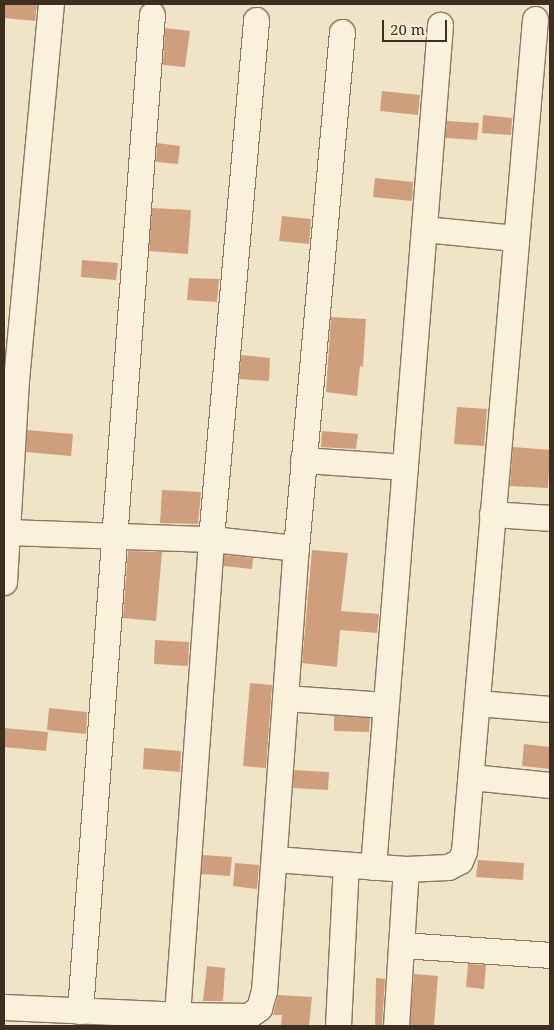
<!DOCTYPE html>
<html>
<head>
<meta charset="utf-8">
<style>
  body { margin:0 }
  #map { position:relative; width:554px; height:1030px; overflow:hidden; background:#f0e4c8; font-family:"Noto Serif",serif }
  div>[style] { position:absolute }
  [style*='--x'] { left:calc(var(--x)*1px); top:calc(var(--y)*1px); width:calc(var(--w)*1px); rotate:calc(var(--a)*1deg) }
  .building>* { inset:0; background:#cf9f7d }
  .roads { filter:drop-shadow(1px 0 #8d765c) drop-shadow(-1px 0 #8d765c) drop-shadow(0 1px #8d765c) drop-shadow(0 -1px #8d765c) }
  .minor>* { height:25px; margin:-12.5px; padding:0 12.5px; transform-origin:12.5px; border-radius:12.5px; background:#faf1dc }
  span { translate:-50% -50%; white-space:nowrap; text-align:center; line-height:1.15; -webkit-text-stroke:4px #f7eed8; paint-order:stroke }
  .frame { position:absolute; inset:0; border:5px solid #3d2e20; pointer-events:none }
  .scale { position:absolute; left:382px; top:20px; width:65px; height:22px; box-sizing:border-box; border:2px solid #3d2e20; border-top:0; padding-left:6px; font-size:15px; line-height:18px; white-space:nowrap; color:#3d2e20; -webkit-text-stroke:4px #f7eed8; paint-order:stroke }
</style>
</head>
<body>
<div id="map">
  <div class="building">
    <div style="clip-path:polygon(4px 4px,37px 4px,35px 21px,4px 18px)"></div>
    <div style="clip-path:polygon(165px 28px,190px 31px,185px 67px,163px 65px)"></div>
    <div style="clip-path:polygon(382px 91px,420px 95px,418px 115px,380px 111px)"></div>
    <div style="clip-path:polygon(483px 115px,512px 118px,511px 135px,482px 133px)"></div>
    <div style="clip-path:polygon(447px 121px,479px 123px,477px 140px,445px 138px)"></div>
    <div style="clip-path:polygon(157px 143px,180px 146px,178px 164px,156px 162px)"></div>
    <div style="clip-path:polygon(375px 178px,413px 182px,412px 201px,373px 197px)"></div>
    <div style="clip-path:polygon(152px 208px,191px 210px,188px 254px,149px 251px)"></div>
    <div style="clip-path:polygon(282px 216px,311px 219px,309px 244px,279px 241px)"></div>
    <div style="clip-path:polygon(82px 260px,118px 263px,116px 280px,81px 277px)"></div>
    <div style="clip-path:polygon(189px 278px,219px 279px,217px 302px,187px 300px)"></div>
    <div style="clip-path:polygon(331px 317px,366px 319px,363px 367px,360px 366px,357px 396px,326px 392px)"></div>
    <div style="clip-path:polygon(241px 355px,270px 358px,269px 381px,239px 379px)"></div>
    <div style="clip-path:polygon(457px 407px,487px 409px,484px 446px,454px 444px)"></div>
    <div style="clip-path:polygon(27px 430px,73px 434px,71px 456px,26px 452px)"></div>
    <div style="clip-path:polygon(322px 431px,358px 434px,356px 449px,321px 447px)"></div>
    <div style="clip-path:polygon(513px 447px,550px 450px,548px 488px,510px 486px)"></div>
    <div style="clip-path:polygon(162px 490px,201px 492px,198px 524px,160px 523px)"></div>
    <div style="clip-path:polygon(312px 550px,348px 553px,341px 611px,379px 614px,377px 633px,340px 630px,337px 667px,302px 663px)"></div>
    <div style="clip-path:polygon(128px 551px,162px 552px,156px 621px,123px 618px)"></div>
    <div style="clip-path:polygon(224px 555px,253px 558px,252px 569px,224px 566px)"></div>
    <div style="clip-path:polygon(155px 640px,189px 642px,188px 666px,154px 664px)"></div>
    <div style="clip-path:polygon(250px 683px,272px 685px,266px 768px,243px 766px)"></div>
    <div style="clip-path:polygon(49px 708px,87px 712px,86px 734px,47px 730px)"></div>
    <div style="clip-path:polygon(334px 716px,370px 718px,369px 732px,334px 731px)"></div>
    <div style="clip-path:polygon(4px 728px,48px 732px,46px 751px,4px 747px)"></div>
    <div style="clip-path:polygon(524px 744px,550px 747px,550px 769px,522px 766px)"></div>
    <div style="clip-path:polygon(144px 748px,181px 751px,180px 772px,143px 769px)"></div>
    <div style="clip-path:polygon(294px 770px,329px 772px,328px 790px,293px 788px)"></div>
    <div style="clip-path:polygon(203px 855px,232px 857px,230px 876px,201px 874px)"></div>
    <div style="clip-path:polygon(478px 860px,524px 863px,523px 880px,476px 877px)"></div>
    <div style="clip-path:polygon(235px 863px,259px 865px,257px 889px,233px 886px)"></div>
    <div style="clip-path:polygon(468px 964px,486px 965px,484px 989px,466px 987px)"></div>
    <div style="clip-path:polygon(207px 966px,225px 968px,223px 1001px,203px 1001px)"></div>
    <div style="clip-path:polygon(414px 974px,438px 976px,434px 1026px,410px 1026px)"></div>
    <div style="clip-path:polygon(376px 978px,385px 979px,382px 1026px,375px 1026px)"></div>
    <div style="clip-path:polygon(278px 995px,312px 997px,309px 1026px,281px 1026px,282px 1015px,273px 1015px)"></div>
  </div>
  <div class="roads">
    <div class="minor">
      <div style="--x:424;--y:229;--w:92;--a:5.6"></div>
      <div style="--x:303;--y:460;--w:102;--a:3.9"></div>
      <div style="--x:492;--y:514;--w:58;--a:3.9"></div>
      <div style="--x:7;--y:532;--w:204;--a:2"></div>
      <div style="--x:211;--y:539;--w:85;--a:6"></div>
      <div style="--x:4;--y:582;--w:202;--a:-86.6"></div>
      <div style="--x:16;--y:380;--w:378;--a:-84.7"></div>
      <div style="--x:285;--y:698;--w:101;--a:4"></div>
      <div style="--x:477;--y:703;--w:73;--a:4.7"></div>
      <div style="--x:472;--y:777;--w:78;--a:5.9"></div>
      <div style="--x:275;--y:859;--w:131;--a:4.4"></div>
      <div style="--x:406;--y:869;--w:42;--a:-2.7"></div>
      <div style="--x:448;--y:867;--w:13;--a:-27"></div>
      <div style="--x:460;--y:861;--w:11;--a:-68"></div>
      <div style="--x:464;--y:851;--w:835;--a:-85.12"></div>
      <div style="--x:373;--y:867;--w:845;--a:-85.45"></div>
      <div style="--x:401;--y:945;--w:149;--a:3.8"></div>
      <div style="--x:4;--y:1007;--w:173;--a:2.6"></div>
      <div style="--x:177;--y:1015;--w:71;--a:0.8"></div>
      <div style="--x:248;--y:1016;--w:14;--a:-36"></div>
      <div style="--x:259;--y:1008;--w:18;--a:-74"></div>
      <div style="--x:264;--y:991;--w:444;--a:-85.9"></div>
      <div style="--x:296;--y:548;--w:518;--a:-84.91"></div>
      <div style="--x:80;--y:1011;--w:999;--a:-85.87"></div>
      <div style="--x:177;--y:1015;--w:477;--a:-85.9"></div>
      <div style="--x:211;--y:539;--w:521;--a:-85.04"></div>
      <div style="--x:338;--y:1026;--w:161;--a:-87.2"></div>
      <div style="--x:396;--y:1026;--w:157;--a:-86.4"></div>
    </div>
  </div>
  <div class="frame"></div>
  <div class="scale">20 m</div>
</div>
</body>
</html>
